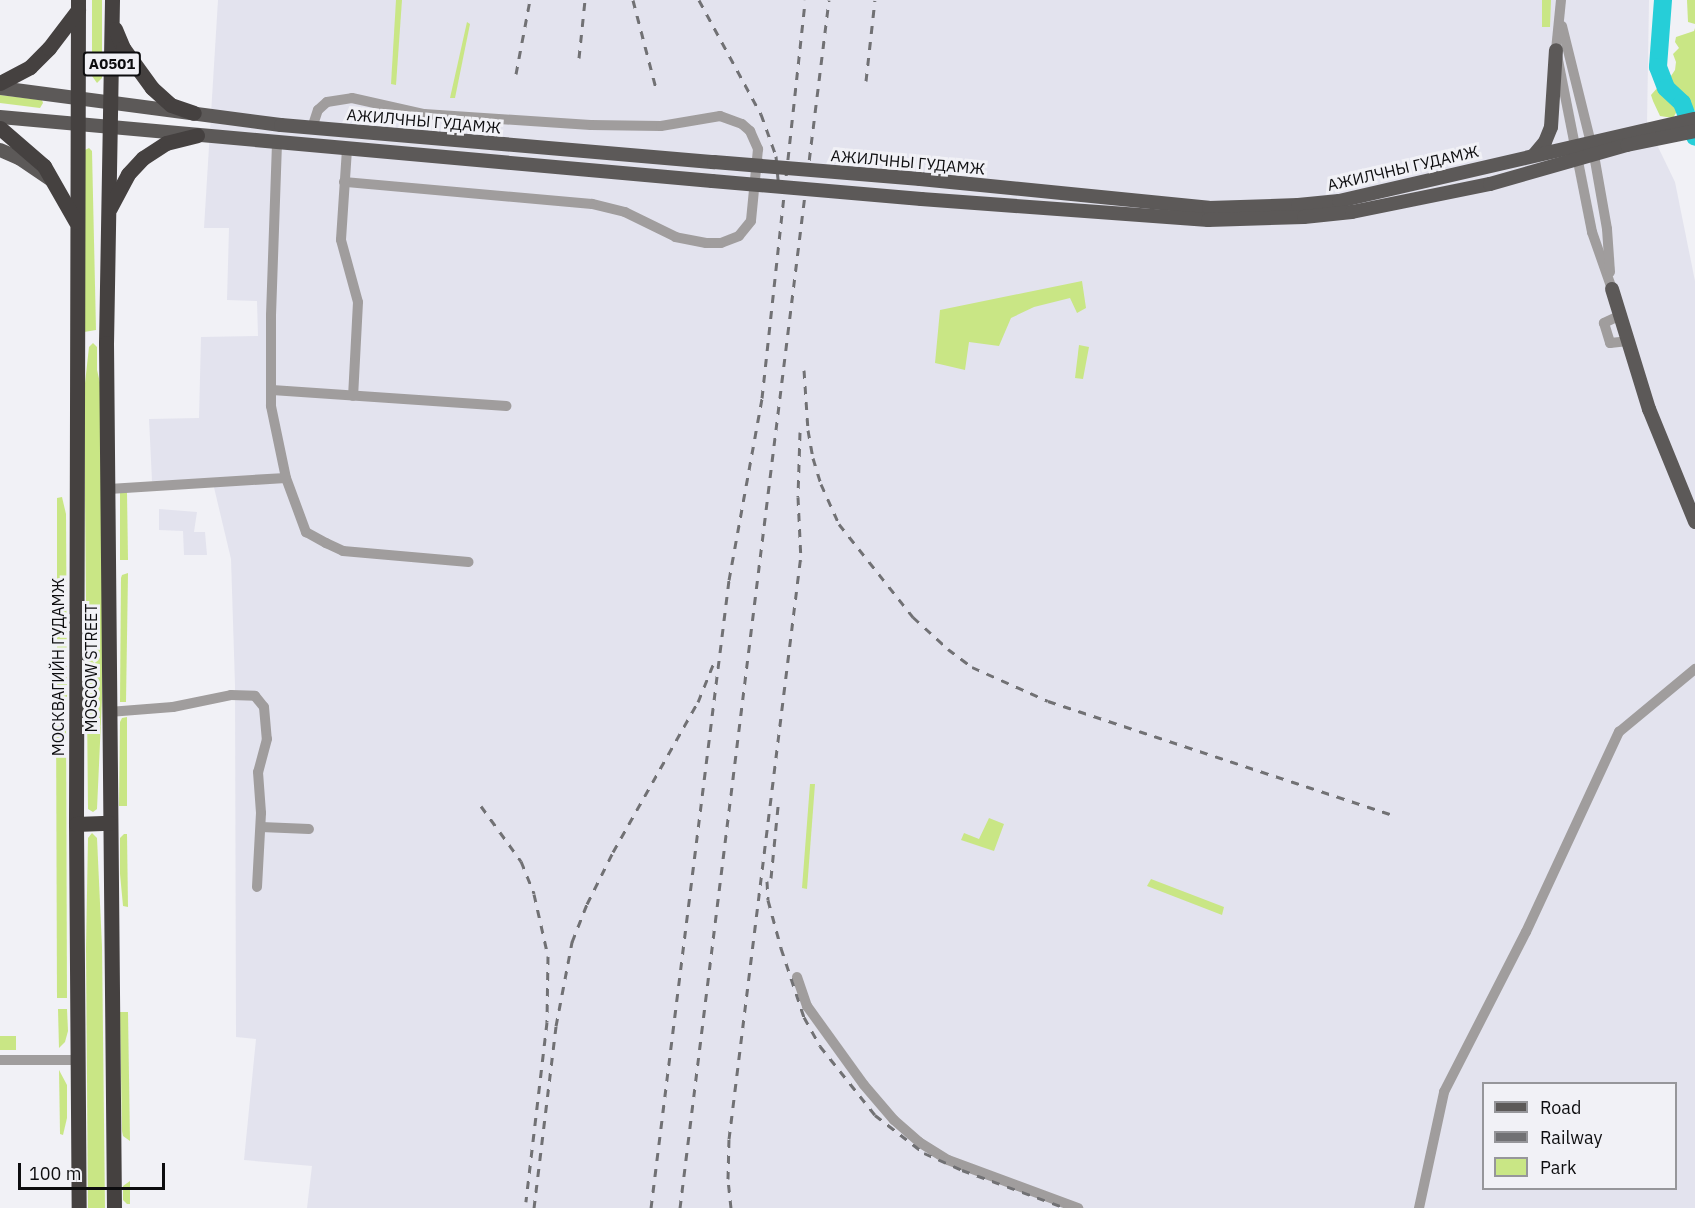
<!DOCTYPE html>
<html>
<head>
<meta charset="utf-8">
<style>
  body { margin:0 }
  #map { position:relative; width:1695px; height:1208px; overflow:hidden; background:#f1f1f6; font-family:"IBM Plex Sans",sans-serif }
  div>[style] { position:absolute }
  [style*='--x'] { left:calc(var(--x)*1px); top:calc(var(--y)*1px); width:calc(var(--w)*1px); rotate:calc(var(--a)*1deg) }
  .built>* { inset:0; background:#e3e3ee }
  .green>* { inset:0; background:#c9e685 }
  .river>* { height:18px; margin:-9px; padding:0 9px; transform-origin:9px; border-radius:9px; background:#26ced8 }
  .minor>* { height:10px; margin:-5px; padding:0 5px; transform-origin:5px; border-radius:5px; background:#a09d9d }
  .major>* { height:14px; margin:-7px; padding:0 7px; transform-origin:7px; border-radius:7px; background:#5c5958 }
  .highway>* { height:15px; margin:-7.5px; padding:0 7.5px; transform-origin:7.5px; border-radius:7.5px; background:#454140 }
  .rail>* { height:3px; margin-top:-1.5px; transform-origin:0; background:repeating-linear-gradient(90deg,#717174 0 8px,transparent 0 16px) }
  .major-bridge>* { height:14px; margin:-7px; padding:0 7px; transform-origin:7px; border-radius:7px; background:#5c5958 }
  span { translate:-50% -50%; white-space:nowrap; text-align:center; line-height:1.15; -webkit-text-stroke:6px #f1f1f6; paint-order:stroke }
  .shield-label span { padding:2px 4px; background:#f1f1f6; border:2px solid; border-radius:4px; -webkit-text-stroke-width:0 }
  .shield-label { font-size:15px; color:#0d0d0f; font-weight:700 }
  .street-label { font-size:16px; color:#0d0d0f }
  .legend { position:absolute; left:1482px; top:1082px; width:195px; height:108px; box-sizing:border-box; background:#f1f1f6; border:2px solid #96969a; margin:0; padding:8px 10px; list-style:none; font-size:18px; color:#0d0d0f }
  .legend li { display:flex; align-items:center; gap:12px; height:30px }
  .legend b { width:30px; border:2px solid #96969a }
  .scale { position:absolute; left:18px; top:1163px; width:147px; height:27px; box-sizing:border-box; border:3px solid #0d0d0f; border-top:0; padding-left:8px; font-size:18px; line-height:21px; white-space:nowrap; color:#0d0d0f; -webkit-text-stroke:4px #f1f1f6; paint-order:stroke }
</style>
</head>
<body>
<div id="map">
  <div class="built">
    <div style="clip-path:polygon(evenodd,218px 0,1649px 0,1647px 124px,1675px 182px,1695px 281px,1695px 1208px,307px 1208px,312px 1166px,244px 1160px,256px 1039px,236px 1037px,235px 685px,231px 559px,212px 479px,152px 481px,149px 419px,199px 418px,201px 337px,258px 336px,257px 301px,227px 300px,229px 228px,204px 228px,218px 0,1484px 1084px,1676px 1084px,1676px 1188px,1484px 1188px,1484px 1084px)"></div>
    <div style="clip-path:polygon(159px 509px,197px 512px,194px 532px,205px 532px,207px 555px,184px 555px,183px 531px,159px 530px)"></div>
  </div>
  <div class="green">
    <div style="clip-path:polygon(92px 0,102px 0,102px 78px,97px 83px,92px 76px)"></div>
    <div style="clip-path:polygon(396px 0,402px 0,396px 85px,391px 84px)"></div>
    <div style="clip-path:polygon(1542px 0,1551px 0,1550px 27px,1542px 27px)"></div>
    <div style="clip-path:polygon(1687px 0,1695px 0,1695px 24px,1688px 22px)"></div>
    <div style="clip-path:polygon(467px 22px,470px 24px,455px 98px,450px 98px)"></div>
    <div style="clip-path:polygon(1695px 28px,1695px 111px,1684px 96px,1677px 94px,1667px 82px,1675px 70px,1676px 62px,1673px 54px,1679px 48px,1675px 42px,1676px 37px,1694px 31px)"></div>
    <div style="clip-path:polygon(1659px 86px,1680px 106px,1673px 118px,1660px 116px,1653px 101px,1651px 95px)"></div>
    <div style="clip-path:polygon(0 95px,42px 100px,43px 103px,40px 108px,0 103px)"></div>
    <div style="clip-path:polygon(89px 148px,92px 151px,96px 330px,84px 332px,85px 150px)"></div>
    <div style="clip-path:polygon(1082px 281px,1086px 308px,1077px 313px,1070px 298px,1034px 307px,1011px 318px,999px 346px,969px 342px,965px 370px,935px 363px,940px 310px)"></div>
    <div style="clip-path:polygon(93px 343px,97px 347px,97px 370px,102px 391px,102px 699px,97px 809px,93px 812px,88px 809px,84px 392px,89px 347px)"></div>
    <div style="clip-path:polygon(1079px 345px,1089px 347px,1083px 379px,1075px 378px)"></div>
    <div style="clip-path:polygon(120px 492px,127px 492px,128px 560px,120px 560px)"></div>
    <div style="clip-path:polygon(62px 497px,66px 514px,67px 700px,57px 706px,57px 498px)"></div>
    <div style="clip-path:polygon(128px 573px,126px 702px,120px 702px,121px 578px,122px 575px)"></div>
    <div style="clip-path:polygon(56px 715px,62px 716px,66px 720px,67px 998px,57px 998px)"></div>
    <div style="clip-path:polygon(127px 717px,127px 806px,119px 806px,120px 722px,122px 718px)"></div>
    <div style="clip-path:polygon(810px 784px,815px 784px,807px 889px,802px 888px)"></div>
    <div style="clip-path:polygon(989px 818px,1004px 824px,994px 851px,961px 840px,964px 833px,979px 839px)"></div>
    <div style="clip-path:polygon(92px 833px,97px 838px,102px 947px,105px 1208px,88px 1208px,86px 948px,88px 838px)"></div>
    <div style="clip-path:polygon(124px 834px,127px 834px,128px 907px,123px 906px,120px 874px,120px 838px)"></div>
    <div style="clip-path:polygon(1151px 879px,1224px 907px,1222px 915px,1147px 886px)"></div>
    <div style="clip-path:polygon(58px 1009px,67px 1009px,68px 1031px,65px 1042px,59px 1048px)"></div>
    <div style="clip-path:polygon(120px 1012px,128px 1012px,130px 1141px,123px 1136px,122px 1131px)"></div>
    <div style="clip-path:polygon(0 1036px,16px 1036px,16px 1050px,0 1050px)"></div>
    <div style="clip-path:polygon(59px 1070px,67px 1085px,67px 1118px,63px 1135px,60px 1134px)"></div>
    <div style="clip-path:polygon(130px 1181px,130px 1204px,127px 1204px,123px 1200px,123px 1186px)"></div>
  </div>
  <div class="river">
    <div style="--x:1663;--y:0;--w:67;--a:94.3"></div>
    <div style="--x:1658;--y:67;--w:22;--a:69"></div>
    <div style="--x:1666;--y:88;--w:22;--a:43"></div>
    <div style="--x:1682;--y:103;--w:36;--a:69"></div>
  </div>
  <div class="minor">
    <div style="--x:1561;--y:0;--w:50;--a:95.7"></div>
    <div style="--x:1556;--y:50;--w:186;--a:78.8"></div>
    <div style="--x:1592;--y:232;--w:60;--a:70.7"></div>
    <div style="--x:1562;--y:26;--w:133;--a:76.1"></div>
    <div style="--x:1594;--y:155;--w:75;--a:80"></div>
    <div style="--x:1607;--y:229;--w:43;--a:86"></div>
    <div style="--x:312;--y:128;--w:19;--a:-72"></div>
    <div style="--x:318;--y:110;--w:12;--a:-42"></div>
    <div style="--x:327;--y:102;--w:25;--a:-9"></div>
    <div style="--x:352;--y:98;--w:74;--a:12.5"></div>
    <div style="--x:424;--y:114;--w:167;--a:3.8"></div>
    <div style="--x:591;--y:125;--w:70;--a:0.8"></div>
    <div style="--x:661;--y:126;--w:60;--a:-9.6"></div>
    <div style="--x:720;--y:116;--w:23;--a:20"></div>
    <div style="--x:742;--y:124;--w:11;--a:41"></div>
    <div style="--x:750;--y:131;--w:20;--a:66"></div>
    <div style="--x:758;--y:149;--w:72;--a:95.6"></div>
    <div style="--x:751;--y:221;--w:19;--a:129"></div>
    <div style="--x:739;--y:236;--w:19;--a:159"></div>
    <div style="--x:721;--y:243;--w:15;--a:180"></div>
    <div style="--x:706;--y:243;--w:31;--a:-169"></div>
    <div style="--x:676;--y:237;--w:57;--a:-153.9"></div>
    <div style="--x:625;--y:212;--w:34;--a:-166"></div>
    <div style="--x:592;--y:204;--w:249;--a:-174.9"></div>
    <div style="--x:347;--y:149;--w:91;--a:93.8"></div>
    <div style="--x:341;--y:240;--w:64;--a:74.7"></div>
    <div style="--x:358;--y:302;--w:94;--a:93"></div>
    <div style="--x:1621;--y:315;--w:19;--a:155"></div>
    <div style="--x:1604;--y:323;--w:21;--a:73"></div>
    <div style="--x:1610;--y:343;--w:18;--a:-6"></div>
    <div style="--x:272;--y:390;--w:235;--a:3.9"></div>
    <div style="--x:286;--y:478;--w:58;--a:69.7"></div>
    <div style="--x:306;--y:532;--w:23;--a:29"></div>
    <div style="--x:326;--y:543;--w:19;--a:25"></div>
    <div style="--x:343;--y:551;--w:126;--a:5"></div>
    <div style="--x:109;--y:489;--w:177;--a:-3.6"></div>
    <div style="--x:286;--y:478;--w:74;--a:-101.8"></div>
    <div style="--x:271;--y:406;--w:91;--a:-90"></div>
    <div style="--x:271;--y:315;--w:173;--a:-88"></div>
    <div style="--x:109;--y:712;--w:64;--a:-4.5"></div>
    <div style="--x:173;--y:707;--w:59;--a:-11.7"></div>
    <div style="--x:231;--y:695;--w:24;--a:2"></div>
    <div style="--x:255;--y:696;--w:14;--a:51"></div>
    <div style="--x:264;--y:707;--w:32;--a:85"></div>
    <div style="--x:267;--y:739;--w:34;--a:105"></div>
    <div style="--x:258;--y:772;--w:41;--a:85.8"></div>
    <div style="--x:261;--y:813;--w:74;--a:93.1"></div>
    <div style="--x:261;--y:827;--w:48;--a:2.4"></div>
    <div style="--x:797;--y:977;--w:31;--a:71"></div>
    <div style="--x:807;--y:1006;--w:97;--a:54.2"></div>
    <div style="--x:864;--y:1085;--w:46;--a:49.4"></div>
    <div style="--x:894;--y:1120;--w:33;--a:41"></div>
    <div style="--x:919;--y:1142;--w:34;--a:32"></div>
    <div style="--x:948;--y:1160;--w:139;--a:20.3"></div>
    <div style="--x:0;--y:1060;--w:77;--a:0"></div>
    <div style="--x:1419;--y:1208;--w:119;--a:-77.8"></div>
    <div style="--x:1444;--y:1092;--w:180;--a:-62.9"></div>
    <div style="--x:1526;--y:932;--w:221;--a:-65.1"></div>
    <div style="--x:1619;--y:732;--w:99;--a:-39.7"></div>
  </div>
  <div class="major">
    <div style="--x:0;--y:88;--w:283;--a:7.5"></div>
    <div style="--x:281;--y:125;--w:435;--a:4.9"></div>
    <div style="--x:0;--y:117;--w:715;--a:5.14"></div>
    <div style="--x:0;--y:150;--w:21;--a:23"></div>
    <div style="--x:19;--y:158;--w:40;--a:34"></div>
    <div style="--x:1534;--y:155;--w:17;--a:-50"></div>
    <div style="--x:1545;--y:142;--w:16;--a:-68"></div>
    <div style="--x:1551;--y:127;--w:77;--a:-86.3"></div>
    <div style="--x:920;--y:179;--w:290;--a:5.7"></div>
    <div style="--x:1209;--y:208;--w:89;--a:-1.9"></div>
    <div style="--x:1298;--y:205;--w:41;--a:-5.6"></div>
    <div style="--x:1339;--y:201;--w:365;--a:-13"></div>
    <div style="--x:921;--y:199;--w:288;--a:4.2"></div>
    <div style="--x:1208;--y:220;--w:96;--a:-1.8"></div>
    <div style="--x:1304;--y:217;--w:48;--a:-5.9"></div>
    <div style="--x:1352;--y:212;--w:141;--a:-11.5"></div>
    <div style="--x:1490;--y:184;--w:142;--a:-15.9"></div>
    <div style="--x:1627;--y:145;--w:69;--a:-11.6"></div>
    <div style="--x:1612;--y:289;--w:126;--a:72.9"></div>
    <div style="--x:1649;--y:409;--w:122;--a:67.8"></div>
  </div>
  <div class="highway">
    <div style="--x:78;--y:0;--w:824;--a:90.14"></div>
    <div style="--x:76;--y:824;--w:384;--a:89.6"></div>
    <div style="--x:112;--y:0;--w:343;--a:91"></div>
    <div style="--x:106;--y:343;--w:865;--a:89.47"></div>
    <div style="--x:115;--y:29;--w:21;--a:67"></div>
    <div style="--x:123;--y:48;--w:49;--a:54.1"></div>
    <div style="--x:152;--y:88;--w:25;--a:42"></div>
    <div style="--x:171;--y:105;--w:24;--a:19"></div>
    <div style="--x:0;--y:83;--w:34;--a:-28"></div>
    <div style="--x:30;--y:67;--w:27;--a:-45"></div>
    <div style="--x:49;--y:48;--w:48;--a:-52.7"></div>
    <div style="--x:0;--y:128;--w:58;--a:40.8"></div>
    <div style="--x:44;--y:166;--w:64;--a:60.3"></div>
    <div style="--x:110;--y:208;--w:38;--a:-62"></div>
    <div style="--x:128;--y:174;--w:22;--a:-47"></div>
    <div style="--x:143;--y:158;--w:27;--a:-33"></div>
    <div style="--x:166;--y:143;--w:32;--a:-14"></div>
    <div style="--x:76;--y:824;--w:33;--a:-2"></div>
  </div>
  <div class="rail">
    <div style="--x:633;--y:0;--w:95;--a:75.4"></div>
    <div style="--x:699;--y:0;--w:130;--a:61.5"></div>
    <div style="--x:761;--y:114;--w:45;--a:70.3"></div>
    <div style="--x:776;--y:156;--w:35;--a:85"></div>
    <div style="--x:579;--y:58;--w:58;--a:-84.1"></div>
    <div style="--x:516;--y:74;--w:75;--a:-79.3"></div>
    <div style="--x:866;--y:81;--w:81;--a:-83.7"></div>
    <div style="--x:804;--y:370;--w:60;--a:86.2"></div>
    <div style="--x:808;--y:430;--w:28;--a:80"></div>
    <div style="--x:813;--y:458;--w:27;--a:73"></div>
    <div style="--x:821;--y:484;--w:44;--a:65.8"></div>
    <div style="--x:839;--y:524;--w:119;--a:51.5"></div>
    <div style="--x:913;--y:617;--w:47;--a:42.4"></div>
    <div style="--x:948;--y:649;--w:30;--a:37"></div>
    <div style="--x:972;--y:667;--w:83;--a:24.1"></div>
    <div style="--x:1048;--y:701;--w:360;--a:18.3"></div>
    <div style="--x:800;--y:432;--w:65;--a:91.8"></div>
    <div style="--x:798;--y:497;--w:64;--a:87.3"></div>
    <div style="--x:481;--y:806;--w:68;--a:54"></div>
    <div style="--x:521;--y:861;--w:35;--a:68"></div>
    <div style="--x:534;--y:894;--w:64;--a:77.3"></div>
    <div style="--x:548;--y:956;--w:66;--a:90.9"></div>
    <div style="--x:547;--y:1022;--w:181;--a:96.7"></div>
    <div style="--x:771;--y:878;--w:72;--a:-84.4"></div>
    <div style="--x:767;--y:881;--w:19;--a:87"></div>
    <div style="--x:768;--y:900;--w:50;--a:74.8"></div>
    <div style="--x:781;--y:948;--w:73;--a:71.6"></div>
    <div style="--x:804;--y:1017;--w:33;--a:61"></div>
    <div style="--x:820;--y:1046;--w:88;--a:51.4"></div>
    <div style="--x:875;--y:1115;--w:62;--a:37.8"></div>
    <div style="--x:924;--y:1153;--w:42;--a:24.1"></div>
    <div style="--x:962;--y:1170;--w:111;--a:20.1"></div>
    <div style="--x:534;--y:1208;--w:183;--a:-83.1"></div>
    <div style="--x:556;--y:1026;--w:86;--a:-79.2"></div>
    <div style="--x:572;--y:942;--w:41;--a:-68.5"></div>
    <div style="--x:587;--y:904;--w:58;--a:-63.4"></div>
    <div style="--x:613;--y:852;--w:172;--a:-60.5"></div>
    <div style="--x:698;--y:702;--w:45;--a:-68"></div>
    <div style="--x:651;--y:1208;--w:633;--a:-82.92"></div>
    <div style="--x:729;--y:580;--w:185;--a:-79.7"></div>
    <div style="--x:762;--y:398;--w:400;--a:-83.8"></div>
    <div style="--x:680;--y:1208;--w:1217;--a:-82.97"></div>
    <div style="--x:731;--y:1208;--w:29;--a:-96"></div>
    <div style="--x:728;--y:1179;--w:40;--a:-88.6"></div>
    <div style="--x:729;--y:1139;--w:589;--a:-82.98"></div>
  </div>
  <div class="major-bridge">
    <div style="--x:714;--y:162;--w:207;--a:4.7"></div>
    <div style="--x:712;--y:181;--w:210;--a:4.9"></div>
  </div>
  <div class="shield-label">
    <span style="left:112px;top:64px">A0501</span>
  </div>
  <div class="street-label">
    <span style="left:424px;top:121px;rotate:5deg">АЖИЛЧНЫ ГУДАМЖ</span>
    <span style="left:908px;top:162px;rotate:5deg">АЖИЛЧНЫ ГУДАМЖ</span>
    <span style="left:1403px;top:168px;rotate:-13deg">АЖИЛЧНЫ ГУДАМЖ</span>
    <span style="left:58px;top:667px;rotate:-90deg">МОСКВАГИЙН ГУДАМЖ</span>
    <span style="left:91px;top:668px;rotate:-90deg">MOSCOW STREET</span>
  </div>
  <ul class="legend">
  <li><b style="height:8px;background:#5c5958"></b>Road</li>
  <li><b style="height:8px;background:#717174"></b>Railway</li>
  <li><b style="height:16px;background:#c9e685"></b>Park</li>
  </ul>
  <div class="scale">100 m</div>
</div>
</body>
</html>
